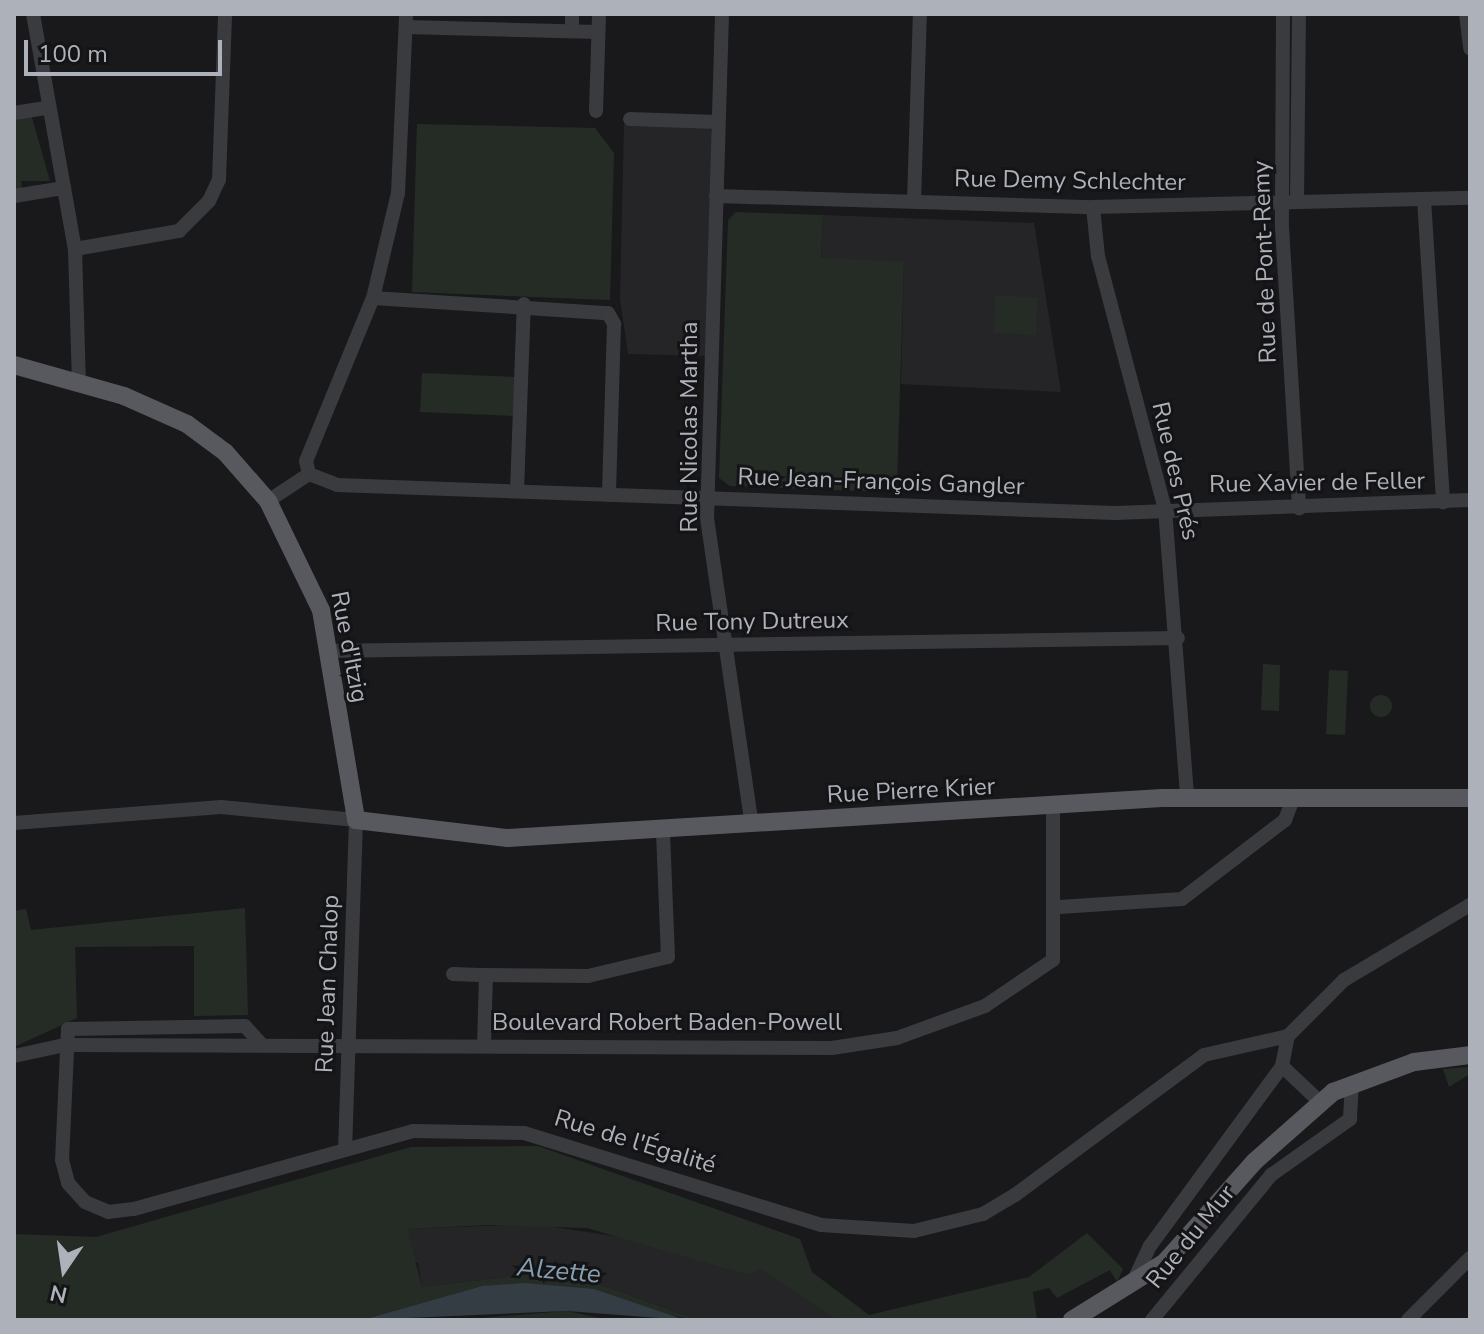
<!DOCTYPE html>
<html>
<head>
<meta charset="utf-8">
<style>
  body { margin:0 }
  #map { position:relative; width:1484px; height:1334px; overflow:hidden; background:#19191b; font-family:"Nunito Sans",sans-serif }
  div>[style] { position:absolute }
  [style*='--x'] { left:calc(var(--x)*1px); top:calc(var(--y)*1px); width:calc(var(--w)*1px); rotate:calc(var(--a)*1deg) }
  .built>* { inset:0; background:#252528 }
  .green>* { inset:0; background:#252c26 }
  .round { border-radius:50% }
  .water>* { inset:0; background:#333d43 }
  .minor>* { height:14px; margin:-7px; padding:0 7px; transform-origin:7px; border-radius:7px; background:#3a3b3f }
  .major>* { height:18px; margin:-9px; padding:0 9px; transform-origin:9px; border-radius:9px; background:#57595e }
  span { translate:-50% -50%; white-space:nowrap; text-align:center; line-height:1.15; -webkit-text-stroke:6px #141416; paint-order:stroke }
  .street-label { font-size:24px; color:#adb1b9 }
  .water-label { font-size:26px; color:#87a0b0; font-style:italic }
  .frame { position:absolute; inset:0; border:16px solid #adb1b9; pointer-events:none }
  .north { position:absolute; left:24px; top:1230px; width:80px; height:80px; -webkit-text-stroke:6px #141416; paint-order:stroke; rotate:193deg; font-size:22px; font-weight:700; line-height:32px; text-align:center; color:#adb1b9 }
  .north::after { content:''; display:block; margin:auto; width:28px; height:36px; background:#adb1b9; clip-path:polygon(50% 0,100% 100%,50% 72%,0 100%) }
  .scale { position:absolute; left:24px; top:40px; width:198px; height:36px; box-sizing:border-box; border:4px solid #adb1b9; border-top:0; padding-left:10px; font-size:24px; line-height:28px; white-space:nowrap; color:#adb1b9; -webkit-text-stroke:6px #141416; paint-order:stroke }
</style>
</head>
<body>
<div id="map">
  <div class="built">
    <div style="clip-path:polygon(624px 124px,709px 127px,714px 135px,707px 356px,628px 354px,620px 299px)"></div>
    <div style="clip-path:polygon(823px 215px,1034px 223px,1061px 392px,901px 384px,904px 263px,821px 259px)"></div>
    <div style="clip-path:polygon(533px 1224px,634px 1239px,748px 1275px,760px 1269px,837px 1320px,698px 1320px,596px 1283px,526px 1275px,422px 1287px,418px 1263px,409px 1259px,406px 1229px)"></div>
  </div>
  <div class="green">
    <div style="clip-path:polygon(31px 114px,50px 181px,21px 181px,22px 190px,14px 190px,14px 119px)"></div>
    <div style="clip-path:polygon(417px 124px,595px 128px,614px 153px,610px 300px,412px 292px)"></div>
    <div style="clip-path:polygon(736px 212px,823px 215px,821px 258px,904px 262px,897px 484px,884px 492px,730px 486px,719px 478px,728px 220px)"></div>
    <div style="clip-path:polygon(995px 296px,1037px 297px,1036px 335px,994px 333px)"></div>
    <div style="clip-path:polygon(422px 373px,515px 377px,513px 416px,420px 412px)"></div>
    <div style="clip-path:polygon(1263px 664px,1280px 665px,1279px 711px,1261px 710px)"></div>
    <div style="clip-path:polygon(1329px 670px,1348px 671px,1345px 735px,1326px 734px)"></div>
    <div class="round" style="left:1370px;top:695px;width:22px;height:22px"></div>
    <div style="clip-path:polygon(245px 908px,248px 1015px,194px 1016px,194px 946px,75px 947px,77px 1018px,14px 1047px,14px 911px,26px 909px,31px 930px)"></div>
    <div style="clip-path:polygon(1470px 1067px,1470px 1074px,1449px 1087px,1443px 1069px)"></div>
    <div style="clip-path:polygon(538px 1146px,800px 1239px,812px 1272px,869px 1315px,1029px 1277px,1087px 1233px,1123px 1269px,1117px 1282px,1110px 1270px,1057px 1298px,1049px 1288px,1033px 1292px,1037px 1320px,837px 1320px,760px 1269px,748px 1275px,587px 1228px,488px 1225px,407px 1229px,422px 1287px,526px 1275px,596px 1283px,698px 1320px,482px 1286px,362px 1320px,14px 1320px,14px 1234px,96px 1237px,411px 1147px)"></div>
    <div style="clip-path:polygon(567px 1311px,609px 1320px,468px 1320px,491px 1317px)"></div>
  </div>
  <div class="water">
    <div style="clip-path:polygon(525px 1283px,594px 1289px,685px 1320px,567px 1311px,362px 1320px,482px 1286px)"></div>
  </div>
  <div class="minor">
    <div style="--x:33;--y:14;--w:239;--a:79.9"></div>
    <div style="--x:75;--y:249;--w:135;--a:88.3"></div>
    <div style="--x:722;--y:14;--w:504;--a:91.7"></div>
    <div style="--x:707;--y:518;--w:310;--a:81.7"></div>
    <div style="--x:1283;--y:14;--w:213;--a:90.3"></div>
    <div style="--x:1282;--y:227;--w:282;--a:86.5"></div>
    <div style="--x:1466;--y:14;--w:35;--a:83"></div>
    <div style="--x:406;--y:27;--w:192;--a:1.5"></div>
    <div style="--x:572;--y:31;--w:17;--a:-90"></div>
    <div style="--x:596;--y:111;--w:97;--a:-88.2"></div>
    <div style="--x:14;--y:113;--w:32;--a:-9"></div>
    <div style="--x:630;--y:119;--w:88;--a:2"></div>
    <div style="--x:14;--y:196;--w:51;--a:-9.1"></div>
    <div style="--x:716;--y:196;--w:377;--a:1.7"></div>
    <div style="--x:1093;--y:207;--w:377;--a:-1.4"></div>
    <div style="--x:1424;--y:199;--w:304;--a:86.4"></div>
    <div style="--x:914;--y:201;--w:187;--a:-88.2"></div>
    <div style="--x:1297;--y:201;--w:187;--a:-89.4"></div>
    <div style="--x:1093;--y:207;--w:49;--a:84.2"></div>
    <div style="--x:1098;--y:256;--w:262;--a:75.2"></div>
    <div style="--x:1165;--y:509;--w:290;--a:85.6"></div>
    <div style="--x:75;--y:249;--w:106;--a:-9.8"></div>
    <div style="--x:179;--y:231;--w:42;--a:-45"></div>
    <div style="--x:209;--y:201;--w:23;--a:-65"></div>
    <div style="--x:219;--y:180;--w:166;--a:-87.9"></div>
    <div style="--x:373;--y:298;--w:235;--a:3.7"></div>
    <div style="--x:608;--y:313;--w:13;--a:61"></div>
    <div style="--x:614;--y:324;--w:171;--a:91.7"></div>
    <div style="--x:309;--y:474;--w:30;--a:21"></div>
    <div style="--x:337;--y:485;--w:779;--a:2.06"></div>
    <div style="--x:1115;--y:513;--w:355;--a:-2.1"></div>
    <div style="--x:517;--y:491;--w:187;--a:-87.9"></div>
    <div style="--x:268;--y:501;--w:49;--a:-33.4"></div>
    <div style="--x:309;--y:474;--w:13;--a:-103"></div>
    <div style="--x:306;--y:461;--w:176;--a:-67.7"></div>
    <div style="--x:373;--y:298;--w:108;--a:-76.6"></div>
    <div style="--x:398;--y:193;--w:179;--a:-87.4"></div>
    <div style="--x:327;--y:651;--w:851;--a:-0.88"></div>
    <div style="--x:14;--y:823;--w:208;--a:-4.4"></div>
    <div style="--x:221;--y:807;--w:136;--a:5.5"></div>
    <div style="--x:356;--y:820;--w:330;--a:91.9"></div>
    <div style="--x:1059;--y:907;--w:123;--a:-3.7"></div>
    <div style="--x:1182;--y:899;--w:130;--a:-37.5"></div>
    <div style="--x:1285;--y:820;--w:26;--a:-69"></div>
    <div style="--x:453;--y:974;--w:33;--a:2"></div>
    <div style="--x:262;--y:1045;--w:25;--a:-132"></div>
    <div style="--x:245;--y:1026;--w:177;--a:179"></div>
    <div style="--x:68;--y:1029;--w:131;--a:92.6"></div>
    <div style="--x:62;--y:1160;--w:24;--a:75"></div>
    <div style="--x:68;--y:1183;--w:25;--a:48"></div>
    <div style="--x:85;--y:1202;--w:25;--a:23"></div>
    <div style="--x:108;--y:1212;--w:26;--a:-7"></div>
    <div style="--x:134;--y:1209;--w:290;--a:-15.6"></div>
    <div style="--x:413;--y:1131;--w:111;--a:1"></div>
    <div style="--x:524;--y:1133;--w:311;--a:17.2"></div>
    <div style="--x:821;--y:1225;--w:93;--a:3.7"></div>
    <div style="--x:914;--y:1231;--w:71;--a:-13.8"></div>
    <div style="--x:983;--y:1214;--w:37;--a:-31"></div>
    <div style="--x:1015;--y:1195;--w:235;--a:-36.5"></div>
    <div style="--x:1204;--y:1055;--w:86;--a:-12.7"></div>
    <div style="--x:484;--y:1046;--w:71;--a:-88.4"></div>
    <div style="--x:486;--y:975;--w:102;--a:0.6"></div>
    <div style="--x:588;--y:976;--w:82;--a:-13.4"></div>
    <div style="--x:668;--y:957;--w:127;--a:-92.3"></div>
    <div style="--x:14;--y:1056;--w:51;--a:-12.4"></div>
    <div style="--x:64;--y:1045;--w:768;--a:0.22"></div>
    <div style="--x:832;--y:1048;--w:66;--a:-8.7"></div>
    <div style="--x:897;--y:1038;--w:94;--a:-20"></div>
    <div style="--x:985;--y:1006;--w:82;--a:-34.1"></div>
    <div style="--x:1053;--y:960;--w:155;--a:-90"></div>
    <div style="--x:1282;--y:1066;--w:51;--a:43.4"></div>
    <div style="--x:1133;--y:1282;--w:40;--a:-65"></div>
    <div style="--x:1150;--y:1246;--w:223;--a:-53.7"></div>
    <div style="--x:1282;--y:1066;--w:31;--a:-79"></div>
    <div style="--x:1288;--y:1036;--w:79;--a:-45"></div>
    <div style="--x:1344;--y:980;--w:147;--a:-30.8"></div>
    <div style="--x:1152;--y:1320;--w:188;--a:-50.6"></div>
    <div style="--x:1271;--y:1175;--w:97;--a:-35.3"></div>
    <div style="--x:1350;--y:1119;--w:36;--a:-87"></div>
    <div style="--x:1408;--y:1320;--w:88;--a:-45"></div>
  </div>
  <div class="major">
    <div style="--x:14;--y:365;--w:114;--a:15.7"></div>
    <div style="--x:124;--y:396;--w:69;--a:24"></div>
    <div style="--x:187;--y:424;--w:47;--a:36.4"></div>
    <div style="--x:225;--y:452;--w:65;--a:48.7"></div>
    <div style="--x:268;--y:501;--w:121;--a:64.1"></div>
    <div style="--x:321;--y:610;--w:213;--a:80.5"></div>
    <div style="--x:356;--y:820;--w:153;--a:6.8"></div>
    <div style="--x:508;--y:838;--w:655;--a:-3.5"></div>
    <div style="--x:1162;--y:798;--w:308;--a:0"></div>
    <div style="--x:1072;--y:1320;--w:110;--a:-31.9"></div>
    <div style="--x:1165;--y:1262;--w:134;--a:-48.3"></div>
    <div style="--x:1254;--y:1162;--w:106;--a:-41.5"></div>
    <div style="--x:1333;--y:1092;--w:86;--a:-20.3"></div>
    <div style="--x:1414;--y:1062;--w:56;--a:-7.1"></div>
  </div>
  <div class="street-label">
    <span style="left:1070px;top:181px;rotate:1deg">Rue Demy Schlechter</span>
    <span style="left:1265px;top:262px;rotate:-92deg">Rue de Pont-Remy</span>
    <span style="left:690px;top:427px;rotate:-90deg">Rue Nicolas Martha</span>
    <span style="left:1175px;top:471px;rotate:77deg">Rue des Prés</span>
    <span style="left:881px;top:482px;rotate:2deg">Rue Jean-François Gangler</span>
    <span style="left:1317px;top:483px;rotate:-1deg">Rue Xavier de Feller</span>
    <span style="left:752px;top:622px;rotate:-1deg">Rue Tony Dutreux</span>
    <span style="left:349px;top:647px;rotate:79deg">Rue d'Itzig</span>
    <span style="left:911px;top:791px;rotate:-3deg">Rue Pierre Krier</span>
    <span style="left:328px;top:984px;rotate:-88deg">Rue Jean Chalop</span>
    <span style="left:667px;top:1023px">Boulevard Robert Baden-Powell</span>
    <span style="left:635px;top:1142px;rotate:17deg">Rue de l'Égalité</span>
    <span style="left:1191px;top:1237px;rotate:-51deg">Rue du Mur</span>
  </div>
  <div class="water-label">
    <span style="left:559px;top:1271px;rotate:5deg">Alzette</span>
  </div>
  <div class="frame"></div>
  <div class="north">N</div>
  <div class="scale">100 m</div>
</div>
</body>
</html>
